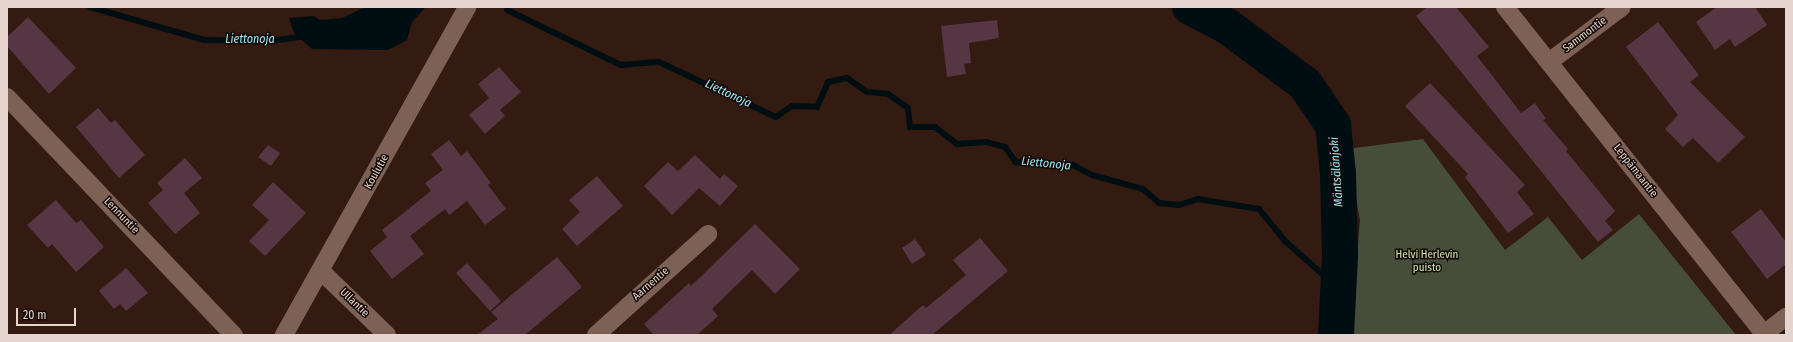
<!DOCTYPE html>
<html>
<head>
<meta charset="utf-8">
<style>
  body { margin:0 }
  #map { position:relative; width:1793px; height:342px; overflow:hidden; background:#341b11; font-family:"Fira Sans Condensed",sans-serif }
  div>[style] { position:absolute }
  [style*='--x'] { left:calc(var(--x)*1px); top:calc(var(--y)*1px); width:calc(var(--w)*1px); rotate:calc(var(--a)*1deg) }
  .green>* { inset:0; background:#464e3b }
  .water>* { inset:0; background:#000e12 }
  .stream>* { height:6px; margin:-3px; padding:0 3px; transform-origin:3px; border-radius:3px; background:#000e12 }
  .river>* { height:36px; margin:-18px; padding:0 18px; transform-origin:18px; border-radius:18px; background:#000e12 }
  .building>* { inset:0; background:#563643 }
  .minor>* { height:18px; margin:-9px; padding:0 9px; transform-origin:9px; border-radius:9px; background:#7e6155 }
  span { translate:-50% -50%; white-space:nowrap; text-align:center; line-height:1.15; -webkit-text-stroke:3px #140905; paint-order:stroke }
  .street-label { font-size:11px; color:#e6d5ce }
  .park-label { font-size:11px; color:#d2e9b0 }
  .water-label { font-size:12px; color:#9ce8fa; font-style:italic }
  .frame { position:absolute; inset:0; border:8px solid #e6d5ce; pointer-events:none }
  .scale { position:absolute; left:16px; top:308px; width:60px; height:18px; box-sizing:border-box; border:2px solid #e6d5ce; border-top:0; padding-left:5px; font-size:12px; line-height:14px; white-space:nowrap; color:#e6d5ce; -webkit-text-stroke:3px #140905; paint-order:stroke }
</style>
</head>
<body>
<div id="map">
  <div class="green">
    <div style="clip-path:polygon(1423px 139px,1505px 250px,1548px 217px,1582px 260px,1639px 214px,1736px 335px,1351px 335px,1360px 220px,1347px 149px)"></div>
  </div>
  <div class="water">
    <div style="clip-path:polygon(365px 7px,426px 7px,412px 22px,407px 40px,388px 50px,312px 49px,294px 33px,289px 18px,314px 16px,320px 20px,342px 18px)"></div>
  </div>
  <div class="stream">
    <div style="--x:90;--y:7;--w:119;--a:16.1"></div>
    <div style="--x:204;--y:40;--w:67;--a:0.9"></div>
    <div style="--x:271;--y:41;--w:34;--a:-8"></div>
    <div style="--x:507;--y:10;--w:127;--a:25.8"></div>
    <div style="--x:621;--y:65;--w:38;--a:-5"></div>
    <div style="--x:659;--y:62;--w:129;--a:25.2"></div>
    <div style="--x:776;--y:117;--w:19;--a:-35"></div>
    <div style="--x:792;--y:106;--w:25;--a:2"></div>
    <div style="--x:817;--y:107;--w:27;--a:-66"></div>
    <div style="--x:828;--y:82;--w:19;--a:-12"></div>
    <div style="--x:847;--y:78;--w:24;--a:35"></div>
    <div style="--x:867;--y:92;--w:21;--a:5"></div>
    <div style="--x:888;--y:94;--w:24;--a:35"></div>
    <div style="--x:908;--y:108;--w:19;--a:84"></div>
    <div style="--x:910;--y:127;--w:25;--a:0"></div>
    <div style="--x:935;--y:127;--w:28;--a:38"></div>
    <div style="--x:957;--y:144;--w:29;--a:-4"></div>
    <div style="--x:986;--y:142;--w:20;--a:15"></div>
    <div style="--x:1005;--y:147;--w:19;--a:54"></div>
    <div style="--x:1016;--y:162;--w:57;--a:3"></div>
    <div style="--x:1073;--y:165;--w:21;--a:28"></div>
    <div style="--x:1092;--y:175;--w:53;--a:15.4"></div>
    <div style="--x:1143;--y:189;--w:21;--a:41"></div>
    <div style="--x:1159;--y:203;--w:20;--a:6"></div>
    <div style="--x:1179;--y:205;--w:20;--a:-18"></div>
    <div style="--x:1198;--y:199;--w:62;--a:9.3"></div>
    <div style="--x:1259;--y:209;--w:41;--a:50.9"></div>
    <div style="--x:1285;--y:241;--w:72;--a:41.6"></div>
  </div>
  <div class="river">
    <div style="--x:1190;--y:7;--w:42;--a:27.2"></div>
    <div style="--x:1227;--y:26;--w:97;--a:36.6"></div>
    <div style="--x:1305;--y:84;--w:50;--a:55.7"></div>
    <div style="--x:1333;--y:125;--w:48;--a:84.1"></div>
    <div style="--x:1338;--y:173;--w:83;--a:88.6"></div>
    <div style="--x:1340;--y:256;--w:79;--a:92.9"></div>
  </div>
  <div class="building">
    <div style="clip-path:polygon(1427px 7px,1456px 7px,1489px 47px,1477px 56px,1521px 113px,1535px 103px,1546px 119px,1543px 120px,1568px 149px,1566px 151px,1615px 211px,1605px 221px,1613px 230px,1598px 242px,1416px 16px)"></div>
    <div style="clip-path:polygon(1717px 7px,1755px 7px,1767px 25px,1735px 47px,1730px 39px,1715px 50px,1696px 22px)"></div>
    <div style="clip-path:polygon(28px 17px,76px 68px,49px 94px,7px 46px,7px 37px)"></div>
    <div style="clip-path:polygon(997px 20px,999px 38px,969px 43px,971px 63px,964px 64px,966px 74px,947px 77px,941px 26px)"></div>
    <div style="clip-path:polygon(1658px 22px,1699px 75px,1690px 82px,1745px 137px,1718px 163px,1693px 138px,1683px 147px,1665px 129px,1678px 115px,1626px 47px)"></div>
    <div style="clip-path:polygon(499px 67px,521px 92px,500px 110px,505px 116px,485px 134px,469px 115px,489px 98px,478px 84px)"></div>
    <div style="clip-path:polygon(1430px 83px,1525px 185px,1517px 192px,1534px 214px,1508px 233px,1465px 177px,1468px 174px,1405px 106px)"></div>
    <div style="clip-path:polygon(98px 108px,111px 123px,115px 120px,145px 155px,119px 178px,76px 127px)"></div>
    <div style="clip-path:polygon(449px 140px,461px 156px,467px 151px,491px 183px,488px 185px,506px 209px,485px 225px,467px 201px,449px 215px,445px 209px,410px 236px,424px 254px,392px 279px,370px 251px,387px 237px,382px 230px,431px 191px,425px 183px,443px 170px,431px 154px)"></div>
    <div style="clip-path:polygon(268px 145px,280px 153px,271px 166px,258px 157px)"></div>
    <div style="clip-path:polygon(695px 155px,720px 179px,724px 174px,738px 186px,720px 206px,699px 188px,672px 215px,644px 186px,668px 162px,678px 171px)"></div>
    <div style="clip-path:polygon(185px 158px,202px 178px,184px 193px,200px 213px,175px 234px,148px 203px,163px 190px,157px 183px)"></div>
    <div style="clip-path:polygon(597px 176px,623px 206px,577px 246px,562px 229px,580px 212px,569px 200px)"></div>
    <div style="clip-path:polygon(273px 182px,306px 213px,265px 256px,249px 241px,269px 220px,252px 205px)"></div>
    <div style="clip-path:polygon(56px 200px,76px 223px,81px 220px,104px 247px,76px 272px,52px 244px,48px 248px,27px 225px)"></div>
    <div style="clip-path:polygon(1761px 209px,1786px 242px,1786px 264px,1767px 279px,1731px 232px)"></div>
    <div style="clip-path:polygon(755px 224px,800px 269px,775px 294px,752px 270px,712px 309px,718px 316px,697px 335px,654px 335px,644px 324px,689px 283px,691px 286px)"></div>
    <div style="clip-path:polygon(980px 238px,1008px 271px,932px 335px,889px 335px,923px 305px,926px 308px,966px 275px,953px 260px)"></div>
    <div style="clip-path:polygon(915px 239px,926px 255px,912px 264px,902px 248px)"></div>
    <div style="clip-path:polygon(557px 257px,582px 287px,525px 335px,477px 335px,498px 319px,491px 312px)"></div>
    <div style="clip-path:polygon(467px 263px,501px 301px,490px 311px,456px 273px)"></div>
    <div style="clip-path:polygon(126px 268px,148px 293px,126px 311px,120px 304px,114px 309px,99px 291px)"></div>
  </div>
  <div class="minor">
    <div style="--x:1505;--y:7;--w:419;--a:51.6"></div>
    <div style="--x:1549;--y:62;--w:91;--a:-37"></div>
    <div style="--x:7;--y:97;--w:329;--a:46.4"></div>
    <div style="--x:321;--y:271;--w:92;--a:44.1"></div>
    <div style="--x:1764;--y:334;--w:28;--a:-38"></div>
    <div style="--x:284;--y:335;--w:376;--a:-60.8"></div>
    <div style="--x:596;--y:335;--w:151;--a:-42"></div>
  </div>
  <div class="street-label">
    <span style="left:1585px;top:35px;rotate:-37deg">Sammontie</span>
    <span style="left:1635px;top:171px;rotate:52deg">Leppämaantie</span>
    <span style="left:377px;top:172px;rotate:-61deg">Koulutie</span>
    <span style="left:121px;top:216px;rotate:46deg">Lennuntie</span>
    <span style="left:651px;top:284px;rotate:-41deg">Aarnentie</span>
    <span style="left:354px;top:303px;rotate:44deg">Ullantie</span>
  </div>
  <div class="park-label">
    <span style="left:1427px;top:262px">Helvi Herlevin<br>puisto</span>
  </div>
  <div class="water-label">
    <span style="left:250px;top:40px">Liettonoja</span>
    <span style="left:728px;top:94px;rotate:25deg">Liettonoja</span>
    <span style="left:1046px;top:164px;rotate:6deg">Liettonoja</span>
    <span style="left:1337px;top:172px;rotate:-94deg">Mäntsälänjoki</span>
  </div>
  <div class="frame"></div>
  <div class="scale">20 m</div>
</div>
</body>
</html>
